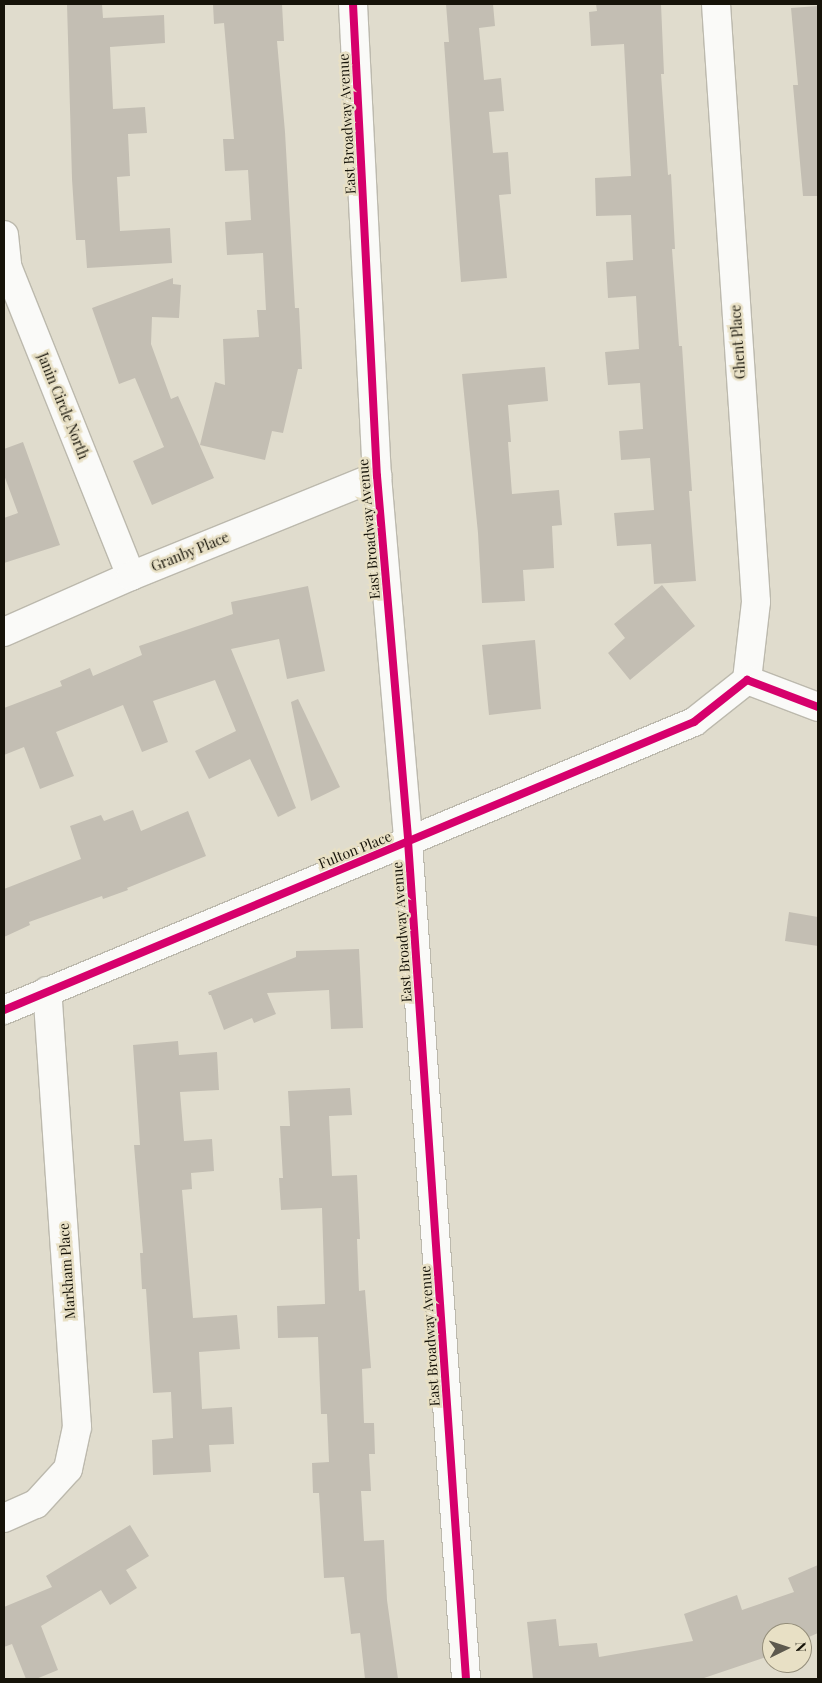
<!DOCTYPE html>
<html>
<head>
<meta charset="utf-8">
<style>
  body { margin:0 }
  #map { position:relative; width:822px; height:1683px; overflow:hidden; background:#e0dccd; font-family:"Playfair Display",serif }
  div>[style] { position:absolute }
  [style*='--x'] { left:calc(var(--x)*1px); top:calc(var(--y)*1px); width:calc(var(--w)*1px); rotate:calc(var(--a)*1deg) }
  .building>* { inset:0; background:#c3beb3 }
  .roads { filter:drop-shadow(1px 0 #bcb9ad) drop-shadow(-1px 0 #bcb9ad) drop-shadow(0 1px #bcb9ad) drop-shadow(0 -1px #bcb9ad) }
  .minor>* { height:28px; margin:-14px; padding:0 14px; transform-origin:14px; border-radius:14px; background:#fafaf8 }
  .cycleway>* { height:8px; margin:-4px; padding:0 4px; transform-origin:4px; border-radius:4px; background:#d6006c }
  span { translate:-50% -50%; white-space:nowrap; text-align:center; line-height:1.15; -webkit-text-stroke:5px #e8e0c5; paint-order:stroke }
  .street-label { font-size:14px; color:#161309 }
  .frame { position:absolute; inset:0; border:5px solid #161309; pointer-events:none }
  .north { position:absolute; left:762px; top:1623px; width:50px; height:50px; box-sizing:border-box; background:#e8e0c5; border:1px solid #948e7a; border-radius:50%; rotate:86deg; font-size:14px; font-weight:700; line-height:20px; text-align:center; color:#161309 }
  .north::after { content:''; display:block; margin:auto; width:18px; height:22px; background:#5d594e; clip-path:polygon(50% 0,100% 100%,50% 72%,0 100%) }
</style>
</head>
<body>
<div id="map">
  <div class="building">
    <div style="clip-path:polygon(67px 4px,102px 4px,103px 18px,164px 15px,165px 43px,110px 47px,113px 109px,145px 107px,147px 133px,128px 134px,130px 176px,117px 177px,120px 231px,170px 228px,172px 263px,87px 268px,85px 240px,76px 240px,72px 179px)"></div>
    <div style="clip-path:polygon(213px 4px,282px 4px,284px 41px,277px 41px,285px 132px,295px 308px,299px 308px,302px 369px,298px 369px,283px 433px,272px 431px,265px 460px,200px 445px,215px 382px,225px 385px,223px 339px,259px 337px,257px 310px,266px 310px,263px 253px,227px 255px,225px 222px,251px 220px,248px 170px,225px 171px,223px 139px,234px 139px,224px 23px,214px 24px)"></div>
    <div style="clip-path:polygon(446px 4px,493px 4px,495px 26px,479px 28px,484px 80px,501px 78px,504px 111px,489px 112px,493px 153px,508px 152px,511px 194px,499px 195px,507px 278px,461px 282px,444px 42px,449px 42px)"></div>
    <div style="clip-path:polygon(596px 4px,661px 4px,664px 74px,661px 74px,668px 175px,671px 174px,675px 249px,672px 249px,679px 346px,682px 346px,686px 408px,692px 491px,689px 491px,696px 581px,654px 584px,651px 544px,617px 546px,614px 513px,654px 510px,650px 458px,621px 460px,619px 431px,643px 429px,640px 383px,608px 385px,605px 352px,639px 349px,636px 296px,608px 298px,606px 262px,633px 260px,631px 215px,596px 216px,595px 178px,631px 176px,624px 44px,591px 46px,589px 12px,597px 11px)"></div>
    <div style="clip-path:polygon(818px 6px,818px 196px,803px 196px,793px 85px,798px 85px,791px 8px)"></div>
    <div style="clip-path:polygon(173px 278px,173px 284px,181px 285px,179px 318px,152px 317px,151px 344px,171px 399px,178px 396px,214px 478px,152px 505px,133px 461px,164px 447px,135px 378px,119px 384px,92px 308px)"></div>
    <div style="clip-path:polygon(545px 367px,548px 401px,508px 405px,511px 442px,508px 442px,512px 494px,559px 490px,562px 525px,552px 526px,554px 568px,523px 570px,525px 601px,482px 603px,478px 533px,462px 374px)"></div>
    <div style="clip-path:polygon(23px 442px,60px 545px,4px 563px,4px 518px,18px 513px,4px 475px,4px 449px)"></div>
    <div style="clip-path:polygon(662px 585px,695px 626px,630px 680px,608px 653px,625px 638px,614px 624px)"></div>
    <div style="clip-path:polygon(308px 586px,325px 671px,287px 679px,279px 639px,231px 649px,296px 808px,278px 817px,250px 759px,209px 779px,195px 751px,236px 731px,215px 680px,153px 701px,168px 742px,142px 752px,123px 705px,56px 732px,74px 776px,40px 789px,24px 747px,4px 755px,4px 708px,62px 686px,60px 681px,90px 668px,93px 676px,142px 655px,139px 646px,233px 614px,231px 602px)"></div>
    <div style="clip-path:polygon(535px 640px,541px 709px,489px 715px,482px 645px)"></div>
    <div style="clip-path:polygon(298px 699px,340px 787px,311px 801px,291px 702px)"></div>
    <div style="clip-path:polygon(133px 810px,141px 831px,188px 811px,206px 856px,127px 888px,128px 890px,103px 899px,102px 896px,29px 922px,30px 925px,4px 937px,4px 889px,81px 859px,70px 826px,101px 815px,104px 821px)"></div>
    <div style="clip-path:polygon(789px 912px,818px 917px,818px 946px,785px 941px)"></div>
    <div style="clip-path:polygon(359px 949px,363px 1028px,331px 1029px,329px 990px,267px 993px,276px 1014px,254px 1023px,252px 1018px,224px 1030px,211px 995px,209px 995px,208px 992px,296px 957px,296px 951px)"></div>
    <div style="clip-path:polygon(178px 1041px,179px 1055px,217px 1052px,219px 1090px,180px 1092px,184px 1141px,212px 1139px,214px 1171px,191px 1173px,192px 1189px,182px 1190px,193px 1318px,237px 1315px,240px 1349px,199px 1352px,202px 1409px,232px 1407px,234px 1444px,209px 1445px,211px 1472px,153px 1475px,152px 1440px,173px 1438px,171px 1392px,153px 1393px,146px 1289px,142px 1289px,140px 1253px,143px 1253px,134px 1145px,140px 1145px,133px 1045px)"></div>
    <div style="clip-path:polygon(350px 1088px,352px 1115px,329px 1116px,332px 1176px,357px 1175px,360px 1239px,357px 1239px,359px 1291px,365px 1290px,371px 1368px,362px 1369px,364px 1423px,374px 1423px,375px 1454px,369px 1454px,371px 1491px,361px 1491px,364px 1541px,384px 1540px,387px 1600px,398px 1679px,365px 1679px,360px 1633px,351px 1634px,344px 1577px,324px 1578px,319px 1493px,313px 1493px,312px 1463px,329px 1462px,327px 1414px,321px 1414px,318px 1337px,278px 1338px,277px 1306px,325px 1304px,322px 1208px,281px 1210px,279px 1178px,283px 1178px,280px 1126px,290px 1126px,288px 1091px)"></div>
    <div style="clip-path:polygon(130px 1525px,149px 1556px,126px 1570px,137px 1588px,110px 1605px,101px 1590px,41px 1626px,58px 1670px,36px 1679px,26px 1679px,12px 1644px,4px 1647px,4px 1607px,52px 1587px,46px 1576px)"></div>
    <div style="clip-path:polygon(818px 1565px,818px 1633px,802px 1640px,802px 1633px,772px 1633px,772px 1655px,701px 1679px,533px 1679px,527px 1622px,556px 1619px,559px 1646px,597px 1643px,599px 1657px,693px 1641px,684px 1614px,737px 1595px,742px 1610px,794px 1592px,788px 1578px)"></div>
  </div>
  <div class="roads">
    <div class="minor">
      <div style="--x:353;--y:4;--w:473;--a:87.1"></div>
      <div style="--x:377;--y:476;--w:366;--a:85.1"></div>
      <div style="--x:408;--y:841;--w:840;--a:86.04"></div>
      <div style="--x:716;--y:4;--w:599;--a:86.17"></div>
      <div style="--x:756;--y:602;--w:79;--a:96.6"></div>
      <div style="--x:4;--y:235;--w:31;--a:84"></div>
      <div style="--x:7;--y:266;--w:334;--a:68.2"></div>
      <div style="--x:4;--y:632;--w:139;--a:-23.8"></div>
      <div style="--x:131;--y:576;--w:266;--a:-22.1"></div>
      <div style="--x:4;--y:1010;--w:748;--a:-22.66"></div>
      <div style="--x:694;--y:722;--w:68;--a:-38.4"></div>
      <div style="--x:747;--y:680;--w:76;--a:20.8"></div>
      <div style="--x:4;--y:1518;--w:35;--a:-24"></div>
      <div style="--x:36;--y:1504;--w:47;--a:-47.6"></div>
      <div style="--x:68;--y:1469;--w:43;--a:-77.9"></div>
      <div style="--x:77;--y:1427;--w:437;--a:-93.9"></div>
    </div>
  </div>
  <div class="cycleway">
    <div style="--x:353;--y:4;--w:473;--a:87.1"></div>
    <div style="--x:377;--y:476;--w:366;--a:85.1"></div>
    <div style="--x:408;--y:841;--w:840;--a:86.04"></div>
    <div style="--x:4;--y:1010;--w:748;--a:-22.66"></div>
    <div style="--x:694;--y:722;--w:68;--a:-38.4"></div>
    <div style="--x:747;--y:680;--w:76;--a:20.8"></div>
  </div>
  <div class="street-label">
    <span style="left:347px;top:124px;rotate:-93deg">East Broadway Avenue</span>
    <span style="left:738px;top:342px;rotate:-94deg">Ghent Place</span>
    <span style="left:63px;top:406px;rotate:68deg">Janin Circle North</span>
    <span style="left:369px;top:529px;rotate:-95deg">East Broadway Avenue</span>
    <span style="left:190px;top:552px;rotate:-22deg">Granby Place</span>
    <span style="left:355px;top:850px;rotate:-22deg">Fulton Place</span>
    <span style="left:402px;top:932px;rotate:-94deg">East Broadway Avenue</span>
    <span style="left:67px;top:1271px;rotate:-94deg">Markham Place</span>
    <span style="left:430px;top:1336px;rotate:-94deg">East Broadway Avenue</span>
  </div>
  <div class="frame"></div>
  <div class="north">N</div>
</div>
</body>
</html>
